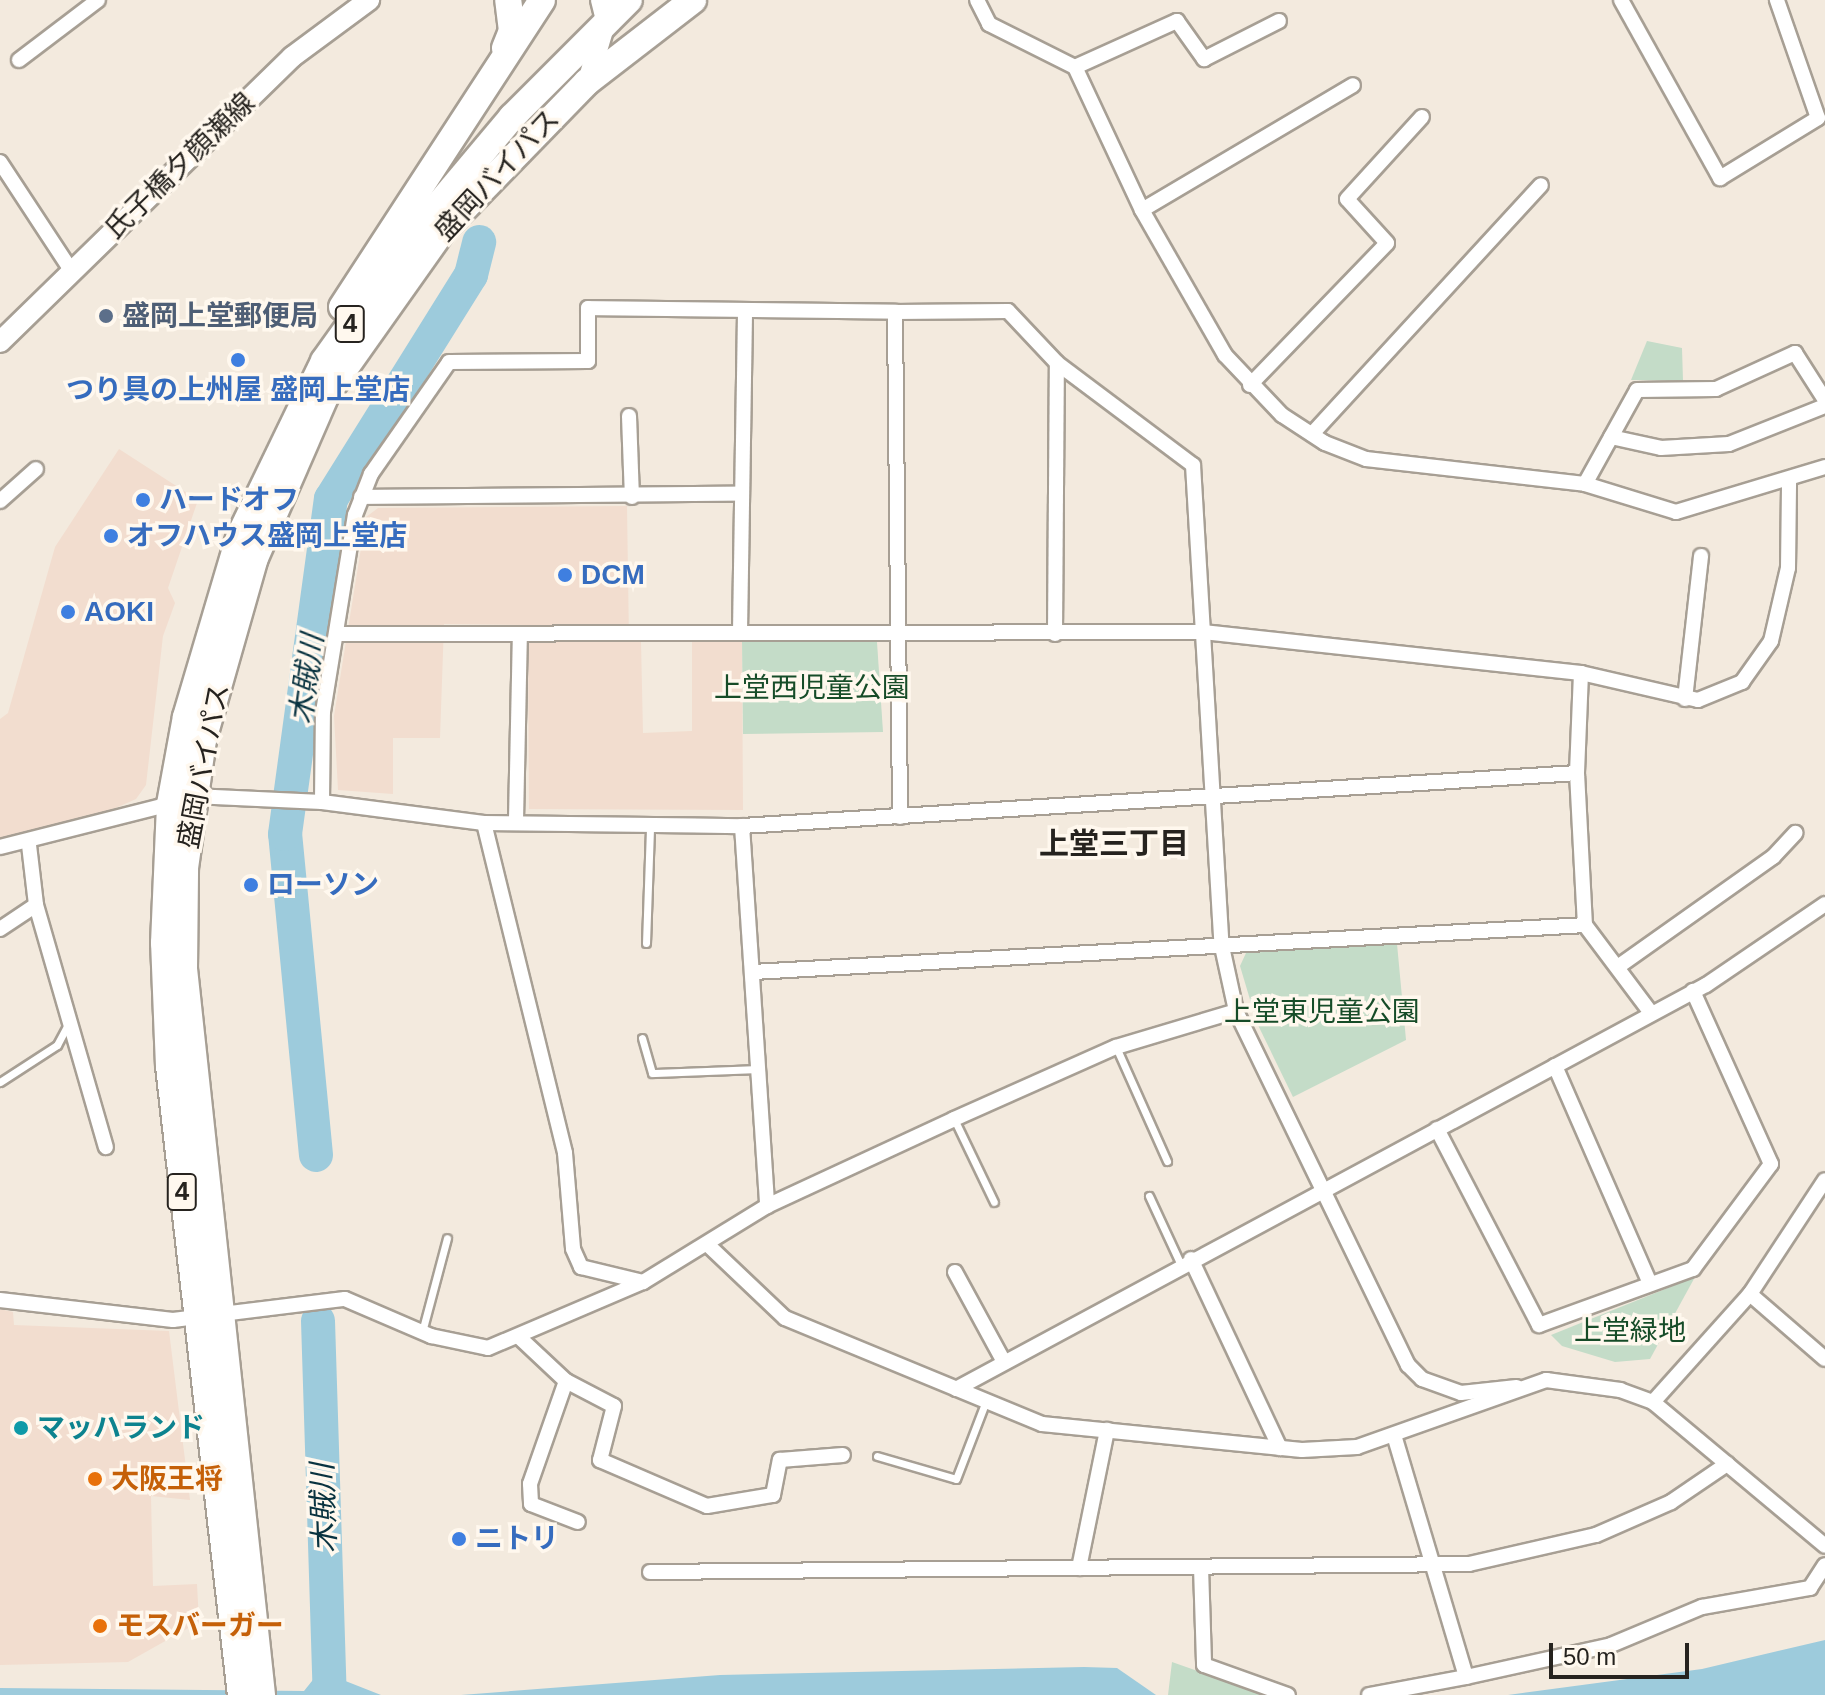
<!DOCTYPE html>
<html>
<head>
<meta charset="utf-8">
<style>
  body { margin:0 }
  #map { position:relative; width:1825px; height:1695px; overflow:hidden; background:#f3eade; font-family:Helvetica,"Noto Sans JP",sans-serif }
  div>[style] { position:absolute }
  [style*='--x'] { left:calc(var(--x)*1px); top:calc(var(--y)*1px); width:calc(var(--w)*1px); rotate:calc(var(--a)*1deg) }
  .commercial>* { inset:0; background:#f2ddcf }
  .green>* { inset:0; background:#c4dcc8 }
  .water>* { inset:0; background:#9dcbdc }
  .river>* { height:34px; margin:-17px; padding:0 17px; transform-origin:17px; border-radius:17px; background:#9dcbdc }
  .roads { filter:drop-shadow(2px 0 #a79f94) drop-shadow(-2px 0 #a79f94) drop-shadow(0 2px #a79f94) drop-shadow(0 -2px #a79f94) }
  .lane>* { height:7px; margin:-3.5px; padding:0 3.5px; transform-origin:3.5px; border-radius:3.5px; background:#fff }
  .street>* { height:14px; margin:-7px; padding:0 7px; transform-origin:7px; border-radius:7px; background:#fff }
  .secondary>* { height:20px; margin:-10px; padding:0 10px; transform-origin:10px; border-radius:10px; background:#fff }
  .highway>* { height:26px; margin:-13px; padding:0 13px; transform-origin:13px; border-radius:13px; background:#fff }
  .dots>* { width:22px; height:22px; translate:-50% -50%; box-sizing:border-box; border:4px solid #fff8ee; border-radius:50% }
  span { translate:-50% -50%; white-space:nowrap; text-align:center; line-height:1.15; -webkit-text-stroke:7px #fff8ee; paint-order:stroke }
  .shield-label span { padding:2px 6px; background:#fff8ee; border:2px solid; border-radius:6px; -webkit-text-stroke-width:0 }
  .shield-label { font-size:26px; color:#26231f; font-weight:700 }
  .street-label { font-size:28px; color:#26231f }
  .service-label { font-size:28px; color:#4e5e75; font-weight:700 }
  .left { translate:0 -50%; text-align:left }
  .shop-label { font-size:28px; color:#366cbe; font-weight:700 }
  .park-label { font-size:28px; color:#164c28 }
  .culture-label { font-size:28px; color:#0d838f; font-weight:700 }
  .food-label { font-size:28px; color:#c56008; font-weight:700 }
  .water-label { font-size:30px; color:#093340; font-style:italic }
  .neighbourhood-label { font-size:30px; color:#26231f; font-weight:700 }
  .scale { position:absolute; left:1549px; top:1643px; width:140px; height:36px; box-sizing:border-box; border:4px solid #26231f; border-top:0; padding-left:10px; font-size:24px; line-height:28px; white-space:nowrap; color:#26231f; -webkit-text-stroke:6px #fff8ee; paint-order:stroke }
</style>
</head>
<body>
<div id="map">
  <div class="commercial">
    <div style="clip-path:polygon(119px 449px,198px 500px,168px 588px,175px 603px,163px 636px,146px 785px,136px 799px,93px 818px,0 838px,0 719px,8px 713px,55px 547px)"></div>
    <div style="clip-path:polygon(627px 506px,629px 641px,641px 642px,643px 733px,692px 731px,692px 642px,742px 641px,743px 810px,529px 809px,528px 625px,444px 624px,440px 738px,393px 738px,393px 794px,338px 790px,334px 716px,366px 517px,378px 508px)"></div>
    <div style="clip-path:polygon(0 1309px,13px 1312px,14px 1325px,169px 1331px,190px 1500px,151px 1496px,153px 1586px,197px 1584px,199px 1622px,128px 1662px,0 1665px)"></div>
  </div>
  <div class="green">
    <div style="clip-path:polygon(1647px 341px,1682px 348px,1683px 381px,1631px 380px)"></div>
    <div style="clip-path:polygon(742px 641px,877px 642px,883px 732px,743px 734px)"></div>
    <div style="clip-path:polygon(1397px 944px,1406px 1040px,1293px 1097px,1257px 1023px,1240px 966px,1246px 953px)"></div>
    <div style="clip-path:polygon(1695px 1277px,1650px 1359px,1615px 1362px,1562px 1346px,1551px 1335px)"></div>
    <div style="clip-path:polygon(1172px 1662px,1243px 1687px,1271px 1695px,1168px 1695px)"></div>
  </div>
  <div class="water">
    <div style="clip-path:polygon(1825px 1640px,1825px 1695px,1508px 1695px,1702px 1669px)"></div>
    <div style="clip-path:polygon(1084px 1667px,1117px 1668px,1156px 1695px,461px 1695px,720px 1675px)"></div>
    <div style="clip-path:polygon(320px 1671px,381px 1695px,0 1695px,0 1688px,304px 1691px)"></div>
  </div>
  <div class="river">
    <div style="--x:316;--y:1155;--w:322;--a:-95.5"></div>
    <div style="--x:285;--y:834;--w:338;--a:-82.2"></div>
    <div style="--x:331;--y:499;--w:264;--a:-58"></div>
    <div style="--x:471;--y:275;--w:34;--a:-76"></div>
    <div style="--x:318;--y:1321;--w:374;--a:88.2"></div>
  </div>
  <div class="roads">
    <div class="lane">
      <div style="--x:646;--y:943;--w:116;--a:-88"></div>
      <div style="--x:642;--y:1038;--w:36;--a:74"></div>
      <div style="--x:652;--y:1073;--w:103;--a:-2.2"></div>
      <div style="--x:1116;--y:1047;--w:125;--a:65.9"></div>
      <div style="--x:0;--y:1082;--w:68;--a:-33"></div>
      <div style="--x:57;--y:1045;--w:26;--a:-62"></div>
      <div style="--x:954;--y:1119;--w:92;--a:64.3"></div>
      <div style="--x:1149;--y:1196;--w:76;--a:65.1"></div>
      <div style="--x:422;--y:1332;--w:97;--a:-75.1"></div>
      <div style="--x:877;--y:1456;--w:82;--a:16.2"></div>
      <div style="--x:956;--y:1479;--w:84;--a:-69"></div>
    </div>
    <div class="street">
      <div style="--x:977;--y:0;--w:27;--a:63"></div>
      <div style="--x:989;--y:24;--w:96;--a:26.6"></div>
      <div style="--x:1075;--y:67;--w:158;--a:64.9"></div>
      <div style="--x:1142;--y:210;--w:167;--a:60.2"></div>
      <div style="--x:1225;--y:355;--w:83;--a:46.5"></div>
      <div style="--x:1282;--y:415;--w:51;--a:33.1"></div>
      <div style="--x:1325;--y:443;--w:44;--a:21.3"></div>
      <div style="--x:1366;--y:459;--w:220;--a:6.5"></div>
      <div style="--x:1585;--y:484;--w:95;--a:17.1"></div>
      <div style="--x:1676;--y:512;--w:156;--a:-16.8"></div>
      <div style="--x:1621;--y:0;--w:204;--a:60.9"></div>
      <div style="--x:1720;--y:178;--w:115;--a:-31.5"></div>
      <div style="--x:1818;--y:118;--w:125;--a:-109.2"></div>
      <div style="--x:19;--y:60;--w:99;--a:-37.2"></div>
      <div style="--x:1075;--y:67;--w:112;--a:-24.3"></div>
      <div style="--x:1177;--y:21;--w:47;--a:54.6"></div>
      <div style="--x:1204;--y:59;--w:84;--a:-26.9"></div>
      <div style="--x:0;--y:162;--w:129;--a:56.7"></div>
      <div style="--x:1142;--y:210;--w:245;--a:-30.6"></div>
      <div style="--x:895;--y:312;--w:113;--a:-0.5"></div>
      <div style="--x:1008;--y:311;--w:71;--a:46.7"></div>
      <div style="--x:1057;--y:363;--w:170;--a:36.9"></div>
      <div style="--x:1193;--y:465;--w:478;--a:86.6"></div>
      <div style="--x:1221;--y:942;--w:71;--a:77.7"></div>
      <div style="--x:1236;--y:1011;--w:394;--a:64.1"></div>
      <div style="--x:1408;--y:1365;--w:20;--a:45"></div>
      <div style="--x:1422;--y:1379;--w:41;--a:19.7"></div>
      <div style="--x:1461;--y:1393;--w:56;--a:-6.1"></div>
      <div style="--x:1250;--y:385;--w:197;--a:-46"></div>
      <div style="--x:1387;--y:243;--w:59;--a:-132.3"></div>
      <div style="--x:1347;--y:199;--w:111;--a:-47.6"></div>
      <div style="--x:629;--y:416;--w:81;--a:87.9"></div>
      <div style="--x:1312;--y:434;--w:338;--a:-47.4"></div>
      <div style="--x:1611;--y:437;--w:51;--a:12.4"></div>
      <div style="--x:1661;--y:448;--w:68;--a:-3.4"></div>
      <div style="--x:1729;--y:444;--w:103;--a:-21.6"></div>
      <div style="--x:1585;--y:484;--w:107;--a:-61"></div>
      <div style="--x:1637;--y:390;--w:79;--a:-0.7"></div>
      <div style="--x:1716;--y:389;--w:87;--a:-24.5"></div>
      <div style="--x:1795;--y:353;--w:56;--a:57.4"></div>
      <div style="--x:361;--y:497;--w:381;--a:-0.5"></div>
      <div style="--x:0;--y:501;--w:48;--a:-41.6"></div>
      <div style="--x:740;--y:632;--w:322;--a:-89.1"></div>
      <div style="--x:336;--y:634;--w:867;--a:-0.13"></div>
      <div style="--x:1203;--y:632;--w:380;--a:6.2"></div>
      <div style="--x:1581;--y:673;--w:120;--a:13"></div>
      <div style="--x:1698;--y:700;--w:48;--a:-22.2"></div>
      <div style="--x:1742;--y:682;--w:50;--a:-54.7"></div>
      <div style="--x:1771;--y:641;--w:75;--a:-76.9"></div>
      <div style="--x:1788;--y:568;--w:88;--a:-89.3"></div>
      <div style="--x:1055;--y:634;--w:271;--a:-89.6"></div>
      <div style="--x:1581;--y:673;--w:100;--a:92.3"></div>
      <div style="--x:1577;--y:773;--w:152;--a:87"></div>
      <div style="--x:1685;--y:699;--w:144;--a:-83.6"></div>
      <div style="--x:193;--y:796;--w:129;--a:2.7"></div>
      <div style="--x:322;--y:802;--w:163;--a:7.4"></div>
      <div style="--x:484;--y:823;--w:258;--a:0.7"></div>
      <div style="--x:742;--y:826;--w:837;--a:-3.63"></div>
      <div style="--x:322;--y:802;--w:90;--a:-89.4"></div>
      <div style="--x:323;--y:712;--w:200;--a:-80.8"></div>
      <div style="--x:355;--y:515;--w:44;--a:-68.7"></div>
      <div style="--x:371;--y:474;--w:136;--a:-55.1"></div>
      <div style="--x:449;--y:362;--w:139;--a:-0.4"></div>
      <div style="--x:588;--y:361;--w:53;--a:-90"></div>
      <div style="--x:588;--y:308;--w:307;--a:0.7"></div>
      <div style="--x:895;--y:312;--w:505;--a:89.43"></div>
      <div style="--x:516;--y:820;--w:186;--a:-88.8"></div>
      <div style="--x:484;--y:823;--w:340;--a:76.2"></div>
      <div style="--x:565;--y:1153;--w:96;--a:85.2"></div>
      <div style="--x:573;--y:1249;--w:20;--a:66"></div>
      <div style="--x:581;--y:1267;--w:64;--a:13.6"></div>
      <div style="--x:742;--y:826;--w:381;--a:86.2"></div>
      <div style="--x:29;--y:845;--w:60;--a:83.3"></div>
      <div style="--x:36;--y:905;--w:252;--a:73.9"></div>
      <div style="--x:0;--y:847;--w:179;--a:-14.2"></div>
      <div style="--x:0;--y:929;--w:43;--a:-33.7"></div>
      <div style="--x:1619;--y:966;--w:189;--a:-35.3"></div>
      <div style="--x:1773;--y:857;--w:33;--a:-47"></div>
      <div style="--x:753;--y:972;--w:833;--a:-3.23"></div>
      <div style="--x:1585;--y:925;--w:110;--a:53.1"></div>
      <div style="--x:1555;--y:1066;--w:237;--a:66.4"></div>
      <div style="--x:1437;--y:1129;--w:221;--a:62.5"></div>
      <div style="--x:1539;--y:1325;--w:164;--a:-20"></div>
      <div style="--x:1693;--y:1269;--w:131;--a:-53.4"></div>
      <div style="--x:1771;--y:1164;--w:190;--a:-114.3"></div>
      <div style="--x:708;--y:1245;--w:106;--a:43.5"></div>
      <div style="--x:785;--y:1318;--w:278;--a:22.4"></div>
      <div style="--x:1042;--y:1424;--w:261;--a:5.7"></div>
      <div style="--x:1302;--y:1450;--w:55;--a:-3.1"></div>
      <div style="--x:1357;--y:1447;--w:201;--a:-19.5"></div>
      <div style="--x:1546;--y:1380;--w:75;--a:7.7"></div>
      <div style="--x:1620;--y:1390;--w:35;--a:20"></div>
      <div style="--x:1653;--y:1402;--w:224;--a:39.9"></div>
      <div style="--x:1191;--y:1259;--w:209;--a:64.8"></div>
      <div style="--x:955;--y:1272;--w:102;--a:61.4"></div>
      <div style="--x:1750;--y:1294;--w:99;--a:40.9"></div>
      <div style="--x:0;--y:1300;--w:174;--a:6.6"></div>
      <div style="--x:173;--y:1320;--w:173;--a:-7"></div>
      <div style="--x:345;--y:1299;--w:94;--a:23.3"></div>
      <div style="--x:431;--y:1336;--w:58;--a:11.9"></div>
      <div style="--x:488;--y:1348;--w:168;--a:-23.1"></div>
      <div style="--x:643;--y:1282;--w:145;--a:-31.5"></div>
      <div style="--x:767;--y:1206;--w:206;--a:-24.9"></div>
      <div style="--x:954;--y:1119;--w:177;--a:-24"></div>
      <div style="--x:1116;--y:1047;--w:125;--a:-16.7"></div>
      <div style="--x:520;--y:1338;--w:63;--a:43.1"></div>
      <div style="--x:566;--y:1381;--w:54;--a:27.5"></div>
      <div style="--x:614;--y:1406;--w:56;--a:104.5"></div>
      <div style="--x:600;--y:1460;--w:116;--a:23.3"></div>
      <div style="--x:707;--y:1506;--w:67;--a:-9.5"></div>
      <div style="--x:773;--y:1495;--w:36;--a:-79"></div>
      <div style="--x:780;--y:1460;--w:63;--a:-4.5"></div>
      <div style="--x:566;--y:1381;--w:109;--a:109.3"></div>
      <div style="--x:530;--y:1484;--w:20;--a:87"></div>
      <div style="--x:531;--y:1504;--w:50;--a:21"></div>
      <div style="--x:956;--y:1389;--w:852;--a:-28.31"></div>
      <div style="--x:1706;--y:985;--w:144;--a:-34.2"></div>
      <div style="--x:1653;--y:1402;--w:145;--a:-48.1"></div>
      <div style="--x:1750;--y:1294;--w:136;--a:-56.7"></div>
      <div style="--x:1394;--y:1435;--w:252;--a:73.4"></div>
      <div style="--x:1466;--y:1677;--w:148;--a:-12.4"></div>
      <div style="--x:1611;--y:1645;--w:99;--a:-22.7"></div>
      <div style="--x:1702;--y:1607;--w:110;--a:-10"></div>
      <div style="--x:1810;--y:1588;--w:27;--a:-57"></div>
      <div style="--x:1201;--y:1567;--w:98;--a:88.2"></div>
      <div style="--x:1204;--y:1665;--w:89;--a:19.7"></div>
      <div style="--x:1079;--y:1568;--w:141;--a:-78.5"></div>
      <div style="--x:650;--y:1572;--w:819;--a:-0.56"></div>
      <div style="--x:1469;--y:1564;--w:130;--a:-12.9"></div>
      <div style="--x:1596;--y:1535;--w:82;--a:-23.7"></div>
      <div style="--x:1671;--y:1502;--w:68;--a:-34.2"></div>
      <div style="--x:1369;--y:1695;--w:99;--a:-10.5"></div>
    </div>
    <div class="secondary">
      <div style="--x:588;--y:81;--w:64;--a:-73.6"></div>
      <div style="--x:606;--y:20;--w:21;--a:-104"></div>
      <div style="--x:0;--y:342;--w:408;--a:-44.3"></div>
      <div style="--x:292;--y:57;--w:96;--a:-36.5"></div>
    </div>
    <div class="highway">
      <div style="--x:505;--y:48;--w:18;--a:-68"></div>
      <div style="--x:512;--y:31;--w:31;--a:-97"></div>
      <div style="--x:342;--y:307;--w:366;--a:-56.9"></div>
      <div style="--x:241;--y:1695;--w:633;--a:-96.53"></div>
      <div style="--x:169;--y:1066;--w:123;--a:-92.3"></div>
      <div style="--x:164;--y:943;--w:139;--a:-87.5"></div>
      <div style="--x:170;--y:804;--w:88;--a:-79.6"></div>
      <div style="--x:186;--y:717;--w:190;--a:-73.5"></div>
      <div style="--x:240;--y:535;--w:193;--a:-64.2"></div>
      <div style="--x:324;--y:361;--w:163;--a:-54.5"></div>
      <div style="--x:419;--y:228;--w:145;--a:-50"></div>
      <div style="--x:512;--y:117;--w:165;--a:-45"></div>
      <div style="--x:262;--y:1695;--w:730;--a:-96.13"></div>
      <div style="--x:184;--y:969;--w:101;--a:-89.4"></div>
      <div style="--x:185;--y:868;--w:129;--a:-82"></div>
      <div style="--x:203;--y:740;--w:189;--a:-74.1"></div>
      <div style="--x:255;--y:558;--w:178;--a:-66.5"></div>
      <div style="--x:326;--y:395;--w:201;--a:-54.7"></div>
      <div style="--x:442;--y:231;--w:208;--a:-45.8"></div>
      <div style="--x:587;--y:82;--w:134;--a:-37.7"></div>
    </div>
  </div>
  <div class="dots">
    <div style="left:106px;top:316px;background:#5c6f8a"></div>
    <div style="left:238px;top:360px;background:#3f7fe0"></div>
    <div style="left:143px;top:500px;background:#3f7fe0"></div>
    <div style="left:111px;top:536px;background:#3f7fe0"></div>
    <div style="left:565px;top:575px;background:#3f7fe0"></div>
    <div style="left:68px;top:612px;background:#3f7fe0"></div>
    <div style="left:251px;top:885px;background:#3f7fe0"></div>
    <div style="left:21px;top:1428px;background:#0f9aa8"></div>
    <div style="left:95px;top:1479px;background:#e8710a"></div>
    <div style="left:459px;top:1539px;background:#3f7fe0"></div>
    <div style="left:100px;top:1626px;background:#e8710a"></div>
  </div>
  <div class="shield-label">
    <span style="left:350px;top:324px">4</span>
    <span style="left:182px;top:1192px">4</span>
  </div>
  <div class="street-label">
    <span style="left:180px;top:166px;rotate:-44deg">氏子橋夕顔瀬線</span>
    <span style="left:497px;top:175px;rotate:-47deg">盛岡バイパス</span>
    <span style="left:204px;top:766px;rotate:-79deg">盛岡バイパス</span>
  </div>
  <div class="service-label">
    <span class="left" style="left:122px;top:316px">盛岡上堂郵便局</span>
  </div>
  <div class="shop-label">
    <span style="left:238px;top:390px">つり具の上州屋 盛岡上堂店</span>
    <span class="left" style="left:159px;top:500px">ハードオフ</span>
    <span class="left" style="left:127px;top:536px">オフハウス盛岡上堂店</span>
    <span class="left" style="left:581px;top:575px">DCM</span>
    <span class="left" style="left:84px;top:612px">AOKI</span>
    <span class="left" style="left:267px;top:885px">ローソン</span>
    <span class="left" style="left:475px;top:1539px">ニトリ</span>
  </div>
  <div class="park-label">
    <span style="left:812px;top:688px">上堂西児童公園</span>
    <span style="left:1322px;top:1012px">上堂東児童公園</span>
    <span style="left:1630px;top:1331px">上堂緑地</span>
  </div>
  <div class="culture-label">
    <span class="left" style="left:37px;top:1428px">マッハランド</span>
  </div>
  <div class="food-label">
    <span class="left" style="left:111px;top:1479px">大阪王将</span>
    <span class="left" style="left:116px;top:1626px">モスバーガー</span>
  </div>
  <div class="water-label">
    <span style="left:307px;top:679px;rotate:-82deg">木賊川</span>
    <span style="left:324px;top:1508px;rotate:-92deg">木賊川</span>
  </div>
  <div class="neighbourhood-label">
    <span style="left:1114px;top:844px">上堂三丁目</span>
  </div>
  <div class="scale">50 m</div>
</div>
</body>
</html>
